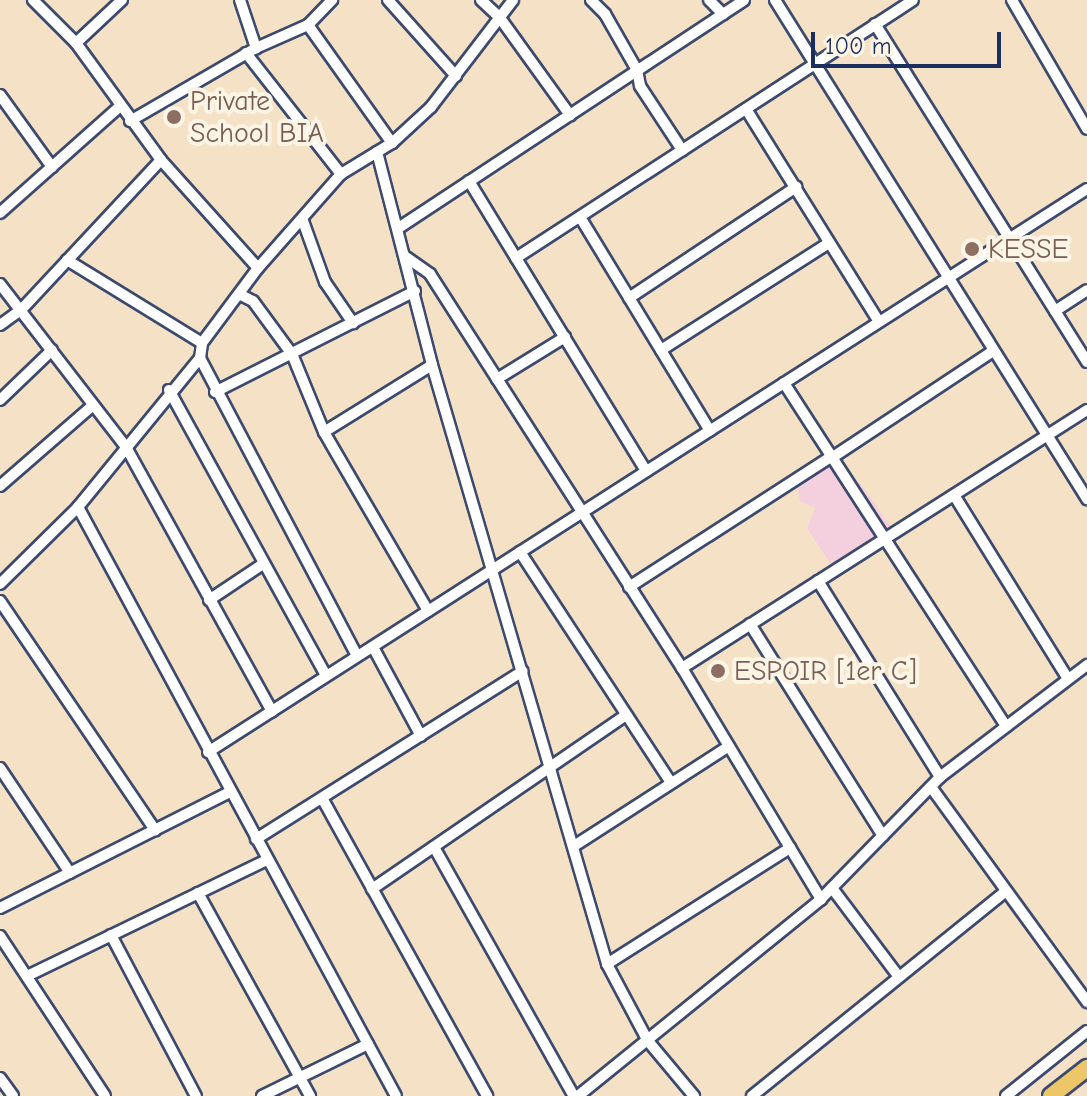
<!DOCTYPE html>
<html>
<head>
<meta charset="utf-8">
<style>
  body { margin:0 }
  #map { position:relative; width:1087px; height:1096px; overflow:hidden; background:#f5e2c6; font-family:"Comic Neue",sans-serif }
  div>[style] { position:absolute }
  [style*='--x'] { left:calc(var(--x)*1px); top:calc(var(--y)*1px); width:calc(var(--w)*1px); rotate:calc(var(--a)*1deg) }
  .built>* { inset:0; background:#f4cfdd }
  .roads { filter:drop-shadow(2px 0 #3c4a6e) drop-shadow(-2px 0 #3c4a6e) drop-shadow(0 2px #3c4a6e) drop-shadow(0 -2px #3c4a6e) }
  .minor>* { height:10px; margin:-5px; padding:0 5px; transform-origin:5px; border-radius:5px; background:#fff }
  .trunk>* { height:16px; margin:-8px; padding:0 8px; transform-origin:8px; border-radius:8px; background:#ecc669 }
  .dots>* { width:22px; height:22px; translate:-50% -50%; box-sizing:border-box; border:4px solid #fcf5e5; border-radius:50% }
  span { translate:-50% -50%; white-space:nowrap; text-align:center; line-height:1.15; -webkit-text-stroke:8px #fcf5e5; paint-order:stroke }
  .education-label { font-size:28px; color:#785e54 }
  .left { translate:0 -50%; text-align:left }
  .scale { position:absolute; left:811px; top:32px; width:190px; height:36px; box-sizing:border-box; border:4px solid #1b2f5e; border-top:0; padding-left:10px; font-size:24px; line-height:28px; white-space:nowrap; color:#1b2f5e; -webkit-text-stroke:6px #fcf5e5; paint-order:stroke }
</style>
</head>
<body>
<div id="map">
  <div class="built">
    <div style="clip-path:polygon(828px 463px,859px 482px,892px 528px,833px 568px,807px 528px,815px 508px,800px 501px,797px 483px)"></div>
  </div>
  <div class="roads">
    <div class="minor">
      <div style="--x:33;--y:0;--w:61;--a:45"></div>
      <div style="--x:76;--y:43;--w:145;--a:54"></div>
      <div style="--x:161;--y:160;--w:145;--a:48.1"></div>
      <div style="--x:240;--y:0;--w:51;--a:71.6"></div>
      <div style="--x:388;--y:0;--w:102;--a:48.2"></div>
      <div style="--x:481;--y:0;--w:26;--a:43"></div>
      <div style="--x:500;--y:18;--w:120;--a:54.2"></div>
      <div style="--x:591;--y:0;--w:20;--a:45"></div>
      <div style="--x:605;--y:14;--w:64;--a:60.3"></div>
      <div style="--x:637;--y:70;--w:16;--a:79"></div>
      <div style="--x:640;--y:86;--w:77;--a:56.7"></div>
      <div style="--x:709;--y:0;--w:20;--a:45"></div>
      <div style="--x:775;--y:0;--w:589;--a:57.98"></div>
      <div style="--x:1012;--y:0;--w:149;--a:59.8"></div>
      <div style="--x:875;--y:24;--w:399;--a:57.9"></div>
      <div style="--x:308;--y:25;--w:145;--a:54.6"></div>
      <div style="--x:76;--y:43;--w:63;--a:-43.1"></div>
      <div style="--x:246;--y:53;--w:154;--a:51.9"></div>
      <div style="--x:0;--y:95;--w:89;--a:54.2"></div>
      <div style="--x:746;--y:109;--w:251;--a:58"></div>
      <div style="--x:130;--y:121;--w:146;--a:-30.1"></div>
      <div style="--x:256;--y:48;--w:57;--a:-23.9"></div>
      <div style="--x:308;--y:25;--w:35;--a:-46"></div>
      <div style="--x:377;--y:152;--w:220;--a:75.5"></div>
      <div style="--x:432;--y:365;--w:624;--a:73.71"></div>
      <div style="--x:607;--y:964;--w:87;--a:62"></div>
      <div style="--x:648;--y:1041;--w:72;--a:50.1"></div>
      <div style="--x:469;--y:181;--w:340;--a:58.6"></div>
      <div style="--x:0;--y:213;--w:159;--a:-41.7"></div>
      <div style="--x:580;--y:217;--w:250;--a:58.7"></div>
      <div style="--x:303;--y:221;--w:65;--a:70.2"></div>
      <div style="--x:325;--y:282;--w:50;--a:55.7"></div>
      <div style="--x:400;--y:227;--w:412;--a:-33.4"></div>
      <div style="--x:406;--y:257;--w:29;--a:35"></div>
      <div style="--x:430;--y:274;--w:468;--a:57.4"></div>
      <div style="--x:682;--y:668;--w:270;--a:59"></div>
      <div style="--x:516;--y:258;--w:473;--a:-33"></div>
      <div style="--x:67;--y:260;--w:158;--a:31.6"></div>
      <div style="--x:0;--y:284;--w:206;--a:52.3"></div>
      <div style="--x:126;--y:447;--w:302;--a:61.1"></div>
      <div style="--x:241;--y:295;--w:13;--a:27"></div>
      <div style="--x:253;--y:301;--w:66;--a:53.7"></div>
      <div style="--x:292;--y:354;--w:84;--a:67.7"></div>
      <div style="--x:324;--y:432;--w:207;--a:59.8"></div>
      <div style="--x:629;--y:298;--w:201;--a:-33.6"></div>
      <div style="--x:1055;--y:311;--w:38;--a:-33"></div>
      <div style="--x:0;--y:325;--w:26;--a:-36"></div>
      <div style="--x:21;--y:310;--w:205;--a:-47"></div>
      <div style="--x:661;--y:350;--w:199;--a:-32.5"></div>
      <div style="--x:200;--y:358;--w:337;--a:62.2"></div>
      <div style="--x:497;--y:379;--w:80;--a:-31.7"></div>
      <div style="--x:784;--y:383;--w:409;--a:57.1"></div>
      <div style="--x:169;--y:390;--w:326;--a:61.2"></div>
      <div style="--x:215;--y:392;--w:224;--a:-26.8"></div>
      <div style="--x:0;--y:400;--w:72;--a:-43.9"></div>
      <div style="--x:324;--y:432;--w:127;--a:-31.8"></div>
      <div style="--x:833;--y:457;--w:192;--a:-33.5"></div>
      <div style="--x:0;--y:486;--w:122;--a:-41"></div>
      <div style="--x:954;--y:495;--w:216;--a:58.2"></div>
      <div style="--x:78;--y:507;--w:669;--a:61.64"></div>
      <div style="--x:520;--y:552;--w:276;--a:56.8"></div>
      <div style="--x:818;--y:581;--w:231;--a:58.1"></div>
      <div style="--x:0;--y:584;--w:110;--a:-44.6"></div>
      <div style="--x:78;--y:507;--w:193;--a:-50.7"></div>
      <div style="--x:200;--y:358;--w:15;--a:-82"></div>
      <div style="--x:202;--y:343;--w:94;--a:-53.3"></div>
      <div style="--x:258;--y:268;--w:125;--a:-48.6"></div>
      <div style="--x:341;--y:174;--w:60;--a:-31.3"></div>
      <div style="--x:392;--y:143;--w:53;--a:-42.7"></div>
      <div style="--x:431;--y:107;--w:135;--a:-52.5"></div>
      <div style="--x:629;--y:587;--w:238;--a:-32.8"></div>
      <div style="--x:209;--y:600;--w:65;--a:-33.7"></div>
      <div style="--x:0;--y:601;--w:277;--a:55.9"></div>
      <div style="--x:750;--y:624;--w:250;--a:57.9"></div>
      <div style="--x:373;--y:647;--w:101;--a:61.7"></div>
      <div style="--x:682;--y:668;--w:480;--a:-32.5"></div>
      <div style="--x:208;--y:752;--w:1044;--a:-32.64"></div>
      <div style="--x:0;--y:768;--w:126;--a:56.3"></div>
      <div style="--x:931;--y:787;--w:266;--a:54"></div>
      <div style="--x:322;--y:798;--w:341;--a:61"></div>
      <div style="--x:256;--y:839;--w:315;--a:-32.2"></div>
      <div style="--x:574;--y:846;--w:184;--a:-32.8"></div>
      <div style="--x:434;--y:847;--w:286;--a:60.7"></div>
      <div style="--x:832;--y:888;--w:111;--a:53"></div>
      <div style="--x:372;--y:889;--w:308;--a:-34.4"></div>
      <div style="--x:198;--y:893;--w:232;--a:61.1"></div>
      <div style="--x:0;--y:908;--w:258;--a:-26.8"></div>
      <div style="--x:111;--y:935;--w:182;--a:62.2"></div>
      <div style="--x:0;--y:936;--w:191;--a:56.7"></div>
      <div style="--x:607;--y:964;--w:217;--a:-32.4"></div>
      <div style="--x:27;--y:976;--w:267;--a:-25.8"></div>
      <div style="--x:0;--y:1078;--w:22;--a:54"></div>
      <div style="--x:262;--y:1096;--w:118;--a:-26.1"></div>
      <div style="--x:578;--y:1096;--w:313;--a:-39"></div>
      <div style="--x:821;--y:899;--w:170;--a:-45.7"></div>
      <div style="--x:940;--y:777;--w:185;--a:-37.3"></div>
      <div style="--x:752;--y:1096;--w:326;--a:-38.9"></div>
      <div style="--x:1006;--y:1096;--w:104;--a:-38.7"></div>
    </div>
    <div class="trunk">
      <div style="--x:1051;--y:1096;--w:46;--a:-37.9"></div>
    </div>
  </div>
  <div class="dots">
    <div style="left:174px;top:117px;background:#8d6e63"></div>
    <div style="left:972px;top:249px;background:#8d6e63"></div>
    <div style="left:718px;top:671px;background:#8d6e63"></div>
  </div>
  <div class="education-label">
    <span class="left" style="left:190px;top:117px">Private<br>School BIA</span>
    <span class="left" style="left:988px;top:249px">KESSE</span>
    <span class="left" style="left:734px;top:671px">ESPOIR [1er C]</span>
  </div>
  <div class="scale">100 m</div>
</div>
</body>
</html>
